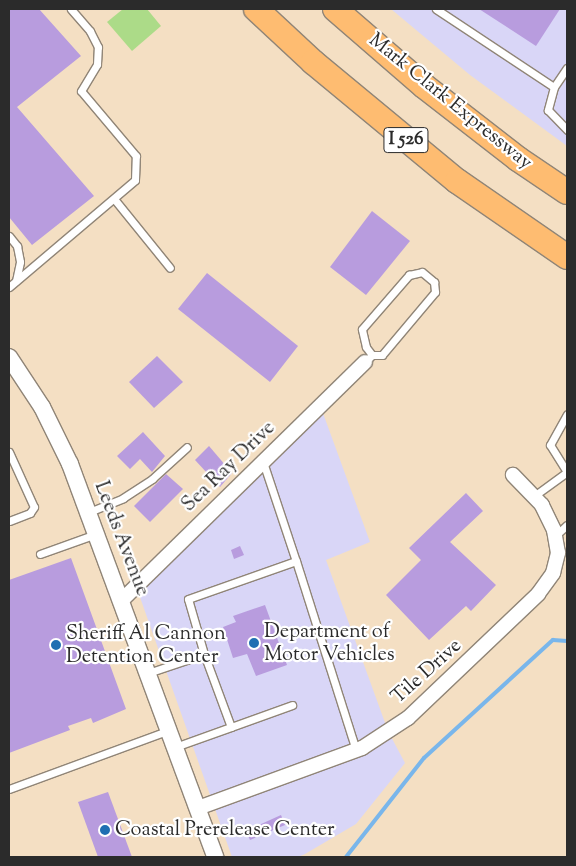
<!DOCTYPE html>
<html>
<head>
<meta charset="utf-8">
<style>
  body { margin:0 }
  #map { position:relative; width:576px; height:866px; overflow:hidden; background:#f4dfc3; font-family:"Sorts Mill Goudy",serif }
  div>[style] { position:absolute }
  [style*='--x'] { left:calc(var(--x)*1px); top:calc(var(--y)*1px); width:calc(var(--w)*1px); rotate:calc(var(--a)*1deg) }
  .built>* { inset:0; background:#d9d6f7 }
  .green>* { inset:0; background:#acdb88 }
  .stream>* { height:4px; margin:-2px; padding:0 2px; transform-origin:2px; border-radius:2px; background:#79b6eb }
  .building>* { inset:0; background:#b89cde }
  .roads { filter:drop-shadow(1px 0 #908577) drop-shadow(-1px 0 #908577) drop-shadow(0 1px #908577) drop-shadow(0 -1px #908577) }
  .service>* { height:7px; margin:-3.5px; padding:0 3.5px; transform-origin:3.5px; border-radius:3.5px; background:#fff }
  .minor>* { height:14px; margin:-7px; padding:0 7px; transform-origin:7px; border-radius:7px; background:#fff }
  .tertiary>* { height:16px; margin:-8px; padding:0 8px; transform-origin:8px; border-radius:8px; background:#fff }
  .motorway>* { height:24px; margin:-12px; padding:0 12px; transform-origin:12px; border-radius:12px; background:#febc71 }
  .dots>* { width:14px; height:14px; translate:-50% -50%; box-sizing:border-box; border:2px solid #fff; border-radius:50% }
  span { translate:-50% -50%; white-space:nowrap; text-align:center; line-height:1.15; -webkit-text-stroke:4.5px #fff; paint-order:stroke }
  .shield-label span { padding:1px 4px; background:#fff; border:1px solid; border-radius:4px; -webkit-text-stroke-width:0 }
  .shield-label { font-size:19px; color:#2b2b2b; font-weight:700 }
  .street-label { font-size:20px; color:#2b2b2b }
  .poi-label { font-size:20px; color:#2b2b2b }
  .left { translate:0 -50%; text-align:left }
  .frame { position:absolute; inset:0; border:10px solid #2b2b2b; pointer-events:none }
</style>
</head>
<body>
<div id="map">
  <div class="built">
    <div style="clip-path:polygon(391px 9px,567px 9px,567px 146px,470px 75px)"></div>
    <div style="clip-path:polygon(320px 405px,370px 542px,326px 560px,388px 731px,405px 763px,356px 824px,305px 854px,298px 857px,232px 857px,136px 586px)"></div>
  </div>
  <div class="green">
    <div style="clip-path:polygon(123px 9px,147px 9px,161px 26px,132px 51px,107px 22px)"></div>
  </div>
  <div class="stream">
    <div style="--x:346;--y:857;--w:126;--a:-51.8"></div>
    <div style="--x:424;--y:758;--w:175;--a:-42.5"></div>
    <div style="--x:553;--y:640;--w:14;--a:4"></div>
  </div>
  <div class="building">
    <div style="clip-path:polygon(9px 9px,39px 9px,81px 56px,17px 107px,94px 196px,32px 245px,9px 217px)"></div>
    <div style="clip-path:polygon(479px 9px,560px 9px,536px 46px)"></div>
    <div style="clip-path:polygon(372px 211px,410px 241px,366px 295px,330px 267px)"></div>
    <div style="clip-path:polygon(207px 273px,298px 346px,270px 382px,178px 309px)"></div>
    <div style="clip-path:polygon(157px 356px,183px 382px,154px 408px,129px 382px)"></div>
    <div style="clip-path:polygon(143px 432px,165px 456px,152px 472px,140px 459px,130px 469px,117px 456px)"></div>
    <div style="clip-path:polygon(209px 446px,232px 473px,220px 487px,195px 460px)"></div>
    <div style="clip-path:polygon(166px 474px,183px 489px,150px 522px,134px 506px)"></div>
    <div style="clip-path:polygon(466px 493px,483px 511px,450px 542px,496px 585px,471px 611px,466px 606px,429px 640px,386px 595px,421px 560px,409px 548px)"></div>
    <div style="clip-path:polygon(240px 546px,244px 555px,234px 559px,231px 550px)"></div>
    <div style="clip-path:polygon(71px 558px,126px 709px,93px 723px,91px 718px,68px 726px,70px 730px,9px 753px,9px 580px)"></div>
    <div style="clip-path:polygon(265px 605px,287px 665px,256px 676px,247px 654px,233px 658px,223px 627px,236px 622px,233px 616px)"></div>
    <div style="clip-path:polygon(108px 792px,132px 857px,98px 857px,78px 802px)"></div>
    <div style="clip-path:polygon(281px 815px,285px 825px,250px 840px,246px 831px)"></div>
  </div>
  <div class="roads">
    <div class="service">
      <div style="--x:436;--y:9;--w:141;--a:33.5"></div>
      <div style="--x:554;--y:87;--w:24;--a:105"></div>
      <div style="--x:548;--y:110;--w:28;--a:46"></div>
      <div style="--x:554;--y:87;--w:23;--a:-56"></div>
      <div style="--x:115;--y:200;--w:87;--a:51"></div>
      <div style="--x:9;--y:236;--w:13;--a:51"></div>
      <div style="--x:17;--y:246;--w:16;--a:79"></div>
      <div style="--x:20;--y:262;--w:19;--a:102"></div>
      <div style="--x:9;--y:287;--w:165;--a:-40.3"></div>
      <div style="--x:135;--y:180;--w:24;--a:-88"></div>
      <div style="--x:136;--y:156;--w:85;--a:-130.2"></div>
      <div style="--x:81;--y:91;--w:31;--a:-59"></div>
      <div style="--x:97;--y:64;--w:17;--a:-87"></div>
      <div style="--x:98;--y:47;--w:18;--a:-117"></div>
      <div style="--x:90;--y:31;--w:29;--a:-131"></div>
      <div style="--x:365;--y:362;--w:10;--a:-45"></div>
      <div style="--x:372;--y:355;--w:10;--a:-127"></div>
      <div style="--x:366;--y:347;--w:18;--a:-103"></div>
      <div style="--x:362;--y:329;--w:72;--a:-49"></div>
      <div style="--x:409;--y:275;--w:13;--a:-13"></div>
      <div style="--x:422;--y:272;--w:16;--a:40"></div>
      <div style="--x:434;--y:282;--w:10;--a:84"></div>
      <div style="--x:435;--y:292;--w:82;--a:130.1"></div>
      <div style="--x:382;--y:355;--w:10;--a:180"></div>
      <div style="--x:9;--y:452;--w:60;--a:65.6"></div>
      <div style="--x:34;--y:507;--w:7;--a:124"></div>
      <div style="--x:30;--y:513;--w:22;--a:159"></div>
      <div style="--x:263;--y:462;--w:104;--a:71.6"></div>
      <div style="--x:567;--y:472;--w:32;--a:-122"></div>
      <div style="--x:550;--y:445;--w:35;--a:-61"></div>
      <div style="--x:534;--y:496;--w:41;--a:-36"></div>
      <div style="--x:89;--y:512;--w:37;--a:-22"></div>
      <div style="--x:123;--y:498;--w:35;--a:-33"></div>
      <div style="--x:152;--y:479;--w:47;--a:-42.4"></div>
      <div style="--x:555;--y:536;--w:16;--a:-43"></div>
      <div style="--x:40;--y:554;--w:59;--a:-19.7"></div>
      <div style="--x:148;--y:673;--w:59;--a:-18.7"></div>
      <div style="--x:204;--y:654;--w:57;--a:-106.2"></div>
      <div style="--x:188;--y:599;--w:114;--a:-19.4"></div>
      <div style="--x:296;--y:561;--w:198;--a:72.4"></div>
      <div style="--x:231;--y:727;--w:65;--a:-19.8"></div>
      <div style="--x:175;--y:747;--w:59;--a:-19.7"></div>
      <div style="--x:231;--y:727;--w:78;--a:-110.3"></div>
      <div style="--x:9;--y:789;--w:171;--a:-20.2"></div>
    </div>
    <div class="minor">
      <div style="--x:122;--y:600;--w:340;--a:-44.4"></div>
      <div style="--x:198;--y:808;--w:175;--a:-20.1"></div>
      <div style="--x:362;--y:748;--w:55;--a:-33.1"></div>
      <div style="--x:408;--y:718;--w:180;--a:-43.6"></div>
      <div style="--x:538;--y:594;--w:26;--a:-54"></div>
      <div style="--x:553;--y:573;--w:21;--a:-76"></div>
      <div style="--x:558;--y:553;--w:23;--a:-100"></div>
      <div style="--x:554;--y:530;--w:28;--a:-116"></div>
      <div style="--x:542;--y:505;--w:42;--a:-134"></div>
    </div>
    <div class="tertiary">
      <div style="--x:9;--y:357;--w:60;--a:56.6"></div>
      <div style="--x:42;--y:407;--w:64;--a:63.8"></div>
      <div style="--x:70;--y:464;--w:419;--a:69.7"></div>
    </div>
    <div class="motorway">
      <div style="--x:256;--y:9;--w:78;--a:42.9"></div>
      <div style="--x:313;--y:62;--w:187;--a:39.6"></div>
      <div style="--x:457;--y:181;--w:134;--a:34.6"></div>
      <div style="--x:335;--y:9;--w:118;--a:40.9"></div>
      <div style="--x:424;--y:86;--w:119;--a:37.8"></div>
      <div style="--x:518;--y:159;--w:59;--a:34"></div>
    </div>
  </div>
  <div class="dots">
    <div style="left:254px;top:643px;background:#1f6fb2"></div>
    <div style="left:56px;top:645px;background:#1f6fb2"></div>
    <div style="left:105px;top:830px;background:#1f6fb2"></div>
  </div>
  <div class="shield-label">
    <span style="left:406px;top:140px">I 526</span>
  </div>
  <div class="street-label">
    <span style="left:450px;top:102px;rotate:39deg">Mark Clark Expressway</span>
    <span style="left:229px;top:467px;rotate:-44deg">Sea Ray Drive</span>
    <span style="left:121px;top:539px;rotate:69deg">Leeds Avenue</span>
    <span style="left:427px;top:672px;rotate:-42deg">Tile Drive</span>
  </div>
  <div class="poi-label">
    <span class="left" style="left:264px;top:644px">Department of<br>Motor Vehicles</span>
    <span class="left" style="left:66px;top:646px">Sheriff Al Cannon<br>Detention Center</span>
    <span class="left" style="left:115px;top:830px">Coastal Prerelease Center</span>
  </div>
  <div class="frame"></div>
</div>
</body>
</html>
